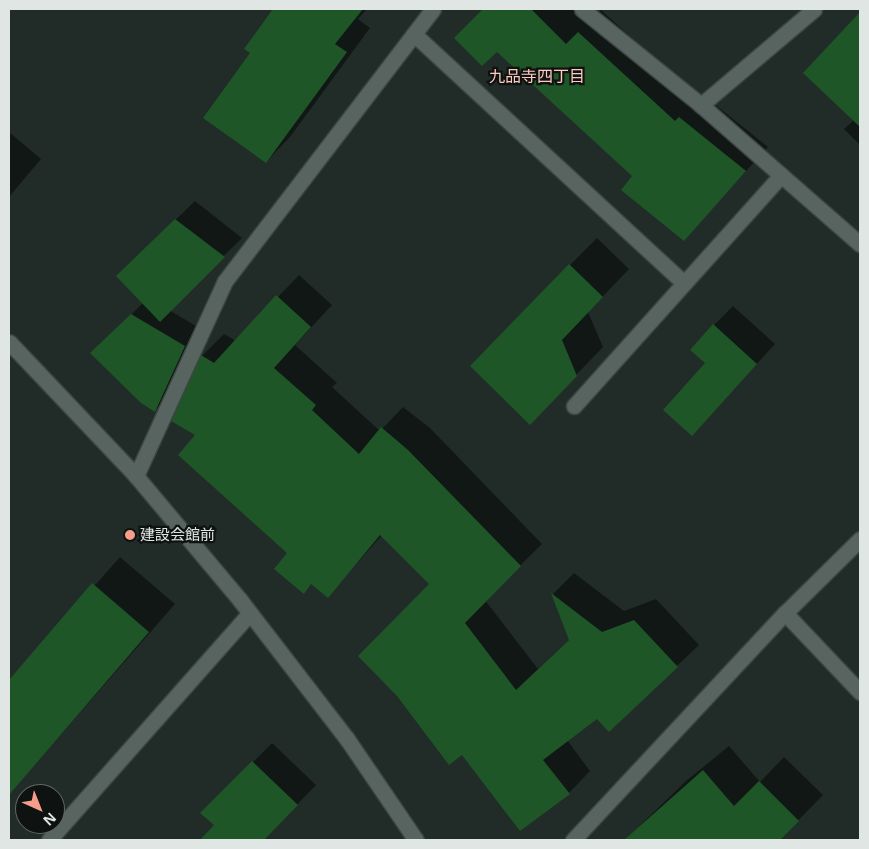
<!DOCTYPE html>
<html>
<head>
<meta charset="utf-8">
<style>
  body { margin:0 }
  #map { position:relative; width:869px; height:849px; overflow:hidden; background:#212c28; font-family:"Noto Sans","Noto Sans JP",sans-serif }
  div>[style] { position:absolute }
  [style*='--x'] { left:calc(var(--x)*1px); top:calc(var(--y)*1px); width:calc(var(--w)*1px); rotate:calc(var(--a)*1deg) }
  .shadow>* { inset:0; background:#0007 }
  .building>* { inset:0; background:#1f5627 }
  .roads { filter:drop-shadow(1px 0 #3d4644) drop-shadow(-1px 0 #3d4644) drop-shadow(0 1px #3d4644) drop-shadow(0 -1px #3d4644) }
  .street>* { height:15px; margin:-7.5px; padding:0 7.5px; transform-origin:7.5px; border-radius:7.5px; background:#586460 }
  .secondary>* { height:15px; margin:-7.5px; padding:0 7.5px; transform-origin:7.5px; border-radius:7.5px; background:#586460 }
  .dots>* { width:14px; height:14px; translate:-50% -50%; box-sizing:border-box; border:2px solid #0e1311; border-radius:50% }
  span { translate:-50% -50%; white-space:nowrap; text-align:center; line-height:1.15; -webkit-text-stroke:4.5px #0e1311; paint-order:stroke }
  .poi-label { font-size:15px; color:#dfe6e4 }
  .left { translate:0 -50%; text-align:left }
  .neighbourhood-label { font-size:16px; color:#fdcbbf }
  .frame { position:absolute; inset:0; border:10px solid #dfe6e4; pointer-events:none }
  .north { position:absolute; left:15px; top:784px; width:50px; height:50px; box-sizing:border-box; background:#0e1311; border:1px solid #626765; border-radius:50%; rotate:136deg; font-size:14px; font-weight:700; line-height:20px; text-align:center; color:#dfe6e4 }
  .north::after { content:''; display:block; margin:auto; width:18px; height:22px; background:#f49d8b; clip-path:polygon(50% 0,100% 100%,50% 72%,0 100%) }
</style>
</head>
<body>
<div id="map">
  <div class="shadow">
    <div style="clip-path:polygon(274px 9px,367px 9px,358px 19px,370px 28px,290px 137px,266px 162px,252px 53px,246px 48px)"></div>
    <div style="clip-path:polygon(485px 9px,576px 9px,589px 22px,601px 10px,699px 99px,703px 95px,768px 147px,684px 239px,634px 176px,497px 50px,456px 38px)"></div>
    <div style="clip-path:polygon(860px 15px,860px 145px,844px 129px,854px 120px,851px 24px)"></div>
    <div style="clip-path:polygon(9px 132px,41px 159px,9px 197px)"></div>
    <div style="clip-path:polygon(195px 201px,242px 238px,169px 310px,201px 329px,171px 394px,155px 410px,92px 353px,143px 303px,136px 258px)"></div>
    <div style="clip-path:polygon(597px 238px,629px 269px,588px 312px,603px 347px,530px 423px,570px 265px)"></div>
    <div style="clip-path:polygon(299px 275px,332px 305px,295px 345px,337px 383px,332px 387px,380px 431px,403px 407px,430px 428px,542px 544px,485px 600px,538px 669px,570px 639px,553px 594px,574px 573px,624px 611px,656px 599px,699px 645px,609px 730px,597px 717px,567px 740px,590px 771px,569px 793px,520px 829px,431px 584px,382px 535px,328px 596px,312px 583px,304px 592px,288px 553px,197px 434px,173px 421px,202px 356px,224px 334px,236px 341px)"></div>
    <div style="clip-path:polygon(733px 306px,775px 344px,692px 435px,714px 325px)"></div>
    <div style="clip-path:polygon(120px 557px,175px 604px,9px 794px,9px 682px)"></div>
    <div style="clip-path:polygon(272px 743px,316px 785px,263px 840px,213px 840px,207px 835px,216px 825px,202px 813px)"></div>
    <div style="clip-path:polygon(729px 746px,760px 782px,784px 757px,823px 795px,779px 840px,625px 840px,686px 781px)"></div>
  </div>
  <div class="building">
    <div style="clip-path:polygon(273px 9px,363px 9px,335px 44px,347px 52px,266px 163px,203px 118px,250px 53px,244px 49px)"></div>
    <div style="clip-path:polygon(483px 9px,531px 9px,566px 44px,578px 32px,675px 121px,679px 117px,746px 171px,684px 241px,621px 190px,632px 176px,497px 52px,482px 66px,454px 38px)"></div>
    <div style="clip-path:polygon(860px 12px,860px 127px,803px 73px)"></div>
    <div style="clip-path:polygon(175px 219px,225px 257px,160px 322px,116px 276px)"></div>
    <div style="clip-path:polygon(569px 264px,603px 297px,562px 340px,577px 376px,530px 425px,470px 366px)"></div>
    <div style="clip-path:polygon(276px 295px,311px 327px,274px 368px,316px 405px,312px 410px,359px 454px,381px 427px,408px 450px,521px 566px,465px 623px,516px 690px,569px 640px,551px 593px,602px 632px,634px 620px,678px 667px,609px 732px,597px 719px,543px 760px,570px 794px,520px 831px,462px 755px,449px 765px,397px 696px,358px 656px,429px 584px,380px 535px,328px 598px,311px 584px,304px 594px,274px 569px,287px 553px,178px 455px,195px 435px,171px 421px,201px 355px,214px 363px)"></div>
    <div style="clip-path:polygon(131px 314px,185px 346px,155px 412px,141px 403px,90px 353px)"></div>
    <div style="clip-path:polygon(713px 324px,757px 364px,692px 436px,663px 410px,705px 363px,690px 350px)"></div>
    <div style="clip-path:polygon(92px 583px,149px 632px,9px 795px,9px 680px)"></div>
    <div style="clip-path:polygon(252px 761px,298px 805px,264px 840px,200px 840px,214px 825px,200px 813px)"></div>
    <div style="clip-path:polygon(703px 770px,734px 806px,759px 781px,799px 821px,780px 840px,624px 840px)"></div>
  </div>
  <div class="roads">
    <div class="street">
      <div style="--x:582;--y:9;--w:153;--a:38.9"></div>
      <div style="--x:701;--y:105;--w:211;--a:41.2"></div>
      <div style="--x:414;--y:34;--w:367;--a:42.7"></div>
      <div style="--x:701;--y:105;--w:148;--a:-40.3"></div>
      <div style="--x:574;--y:406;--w:310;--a:-48.1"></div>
      <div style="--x:136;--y:476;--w:214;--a:-65.5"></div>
      <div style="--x:225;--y:281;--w:342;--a:-52.6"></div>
      <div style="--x:785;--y:613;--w:109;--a:46.5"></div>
      <div style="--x:49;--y:840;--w:303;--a:-48.5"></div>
      <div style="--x:573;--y:840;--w:311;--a:-47"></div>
      <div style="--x:785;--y:613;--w:105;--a:-44.6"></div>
    </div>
    <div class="secondary">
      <div style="--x:9;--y:342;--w:185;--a:46.5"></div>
      <div style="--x:136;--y:476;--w:162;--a:50"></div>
      <div style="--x:240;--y:600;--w:175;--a:52.4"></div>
      <div style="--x:347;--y:739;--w:122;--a:55.7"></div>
    </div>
  </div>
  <div class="dots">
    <div style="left:130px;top:535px;background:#f49d8b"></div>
  </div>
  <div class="poi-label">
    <span class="left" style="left:140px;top:535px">建設会館前</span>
  </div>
  <div class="neighbourhood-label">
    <span style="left:537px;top:76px">九品寺四丁目</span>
  </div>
  <div class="frame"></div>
  <div class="north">N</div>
</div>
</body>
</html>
